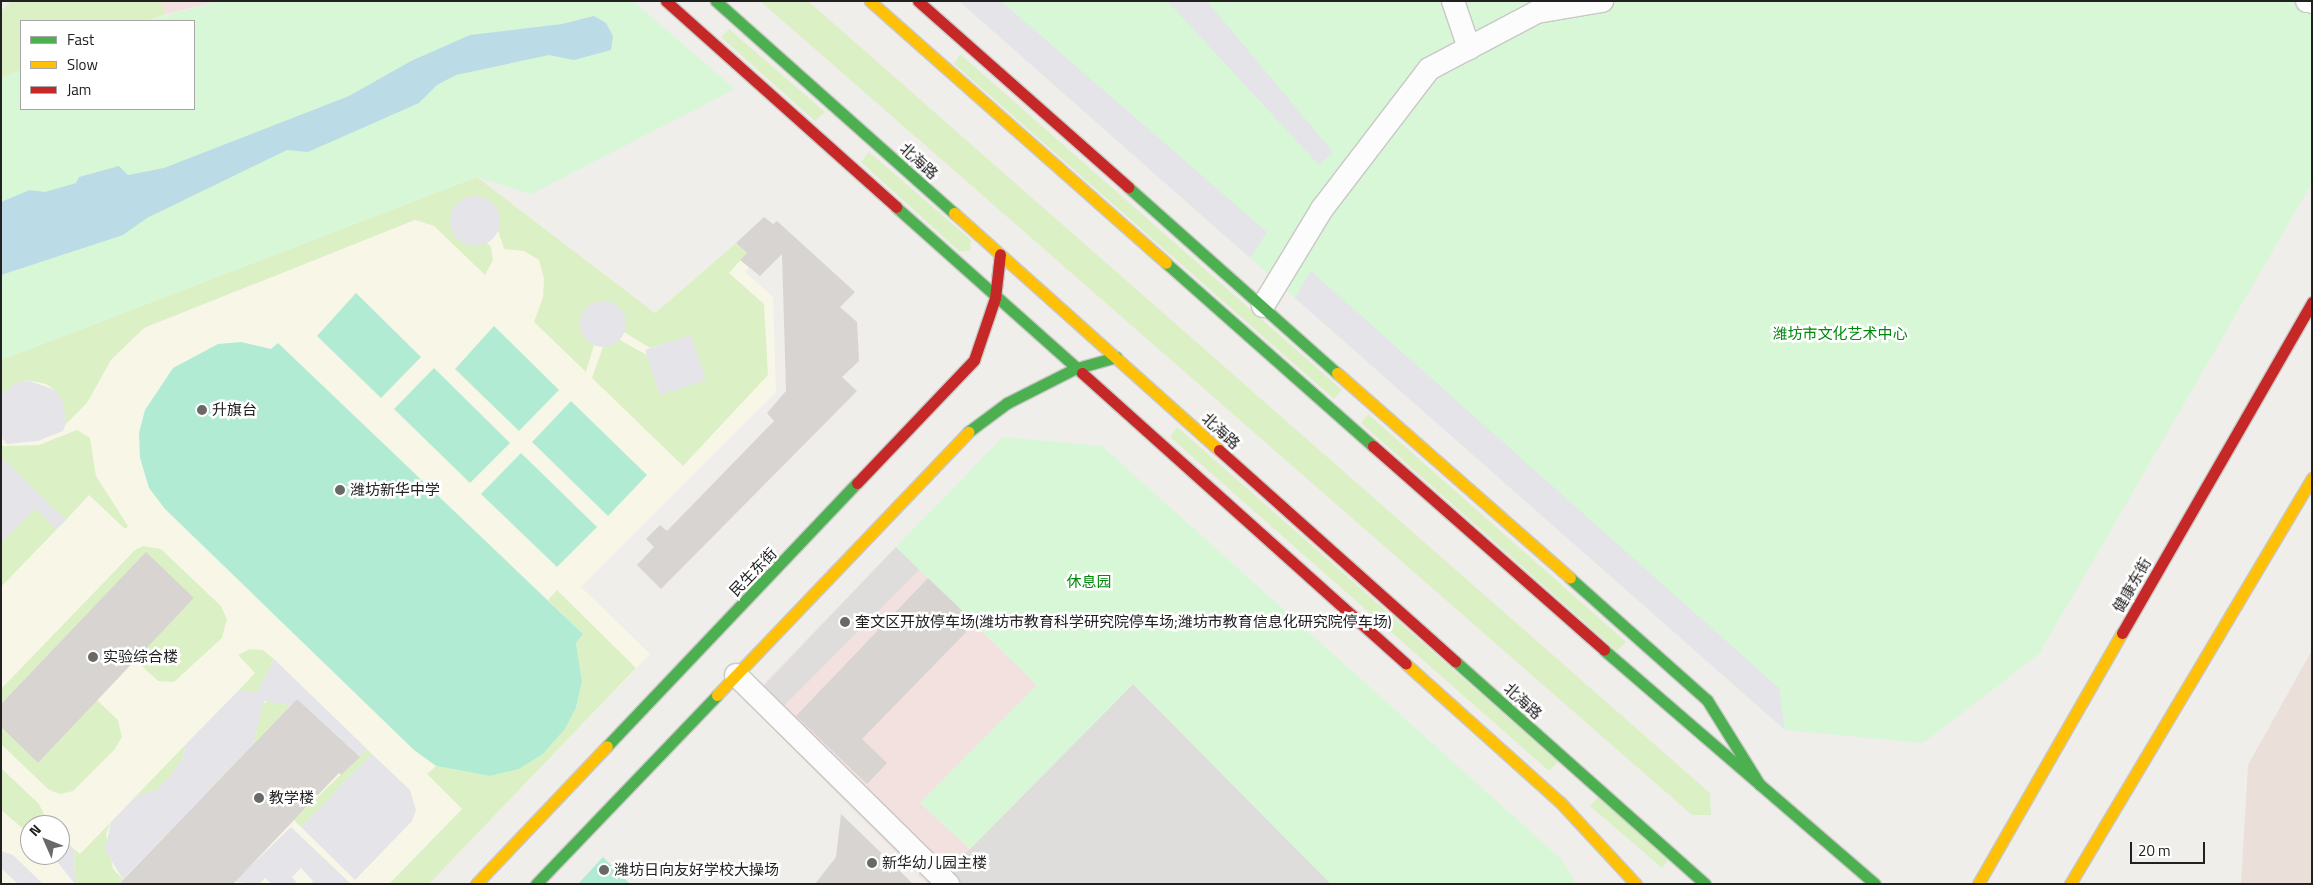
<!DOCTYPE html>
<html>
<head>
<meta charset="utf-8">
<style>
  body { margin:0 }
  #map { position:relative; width:2313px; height:885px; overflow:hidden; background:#f0eeea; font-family:"Titillium Web","Noto Sans SC",sans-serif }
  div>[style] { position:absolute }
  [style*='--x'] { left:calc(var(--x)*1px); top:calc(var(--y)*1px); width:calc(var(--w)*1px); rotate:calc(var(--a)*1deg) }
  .residential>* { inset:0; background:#dfdddb }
  .commercial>* { inset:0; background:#f2e1df }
  .education>* { inset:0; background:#f8f7e7 }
  .religious>* { inset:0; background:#dedddb }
  .military>* { inset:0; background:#ebdfd9 }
  .grass>* { inset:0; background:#dcf0c6 }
  .park>* { inset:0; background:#d7f7d7 }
  .pitch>* { inset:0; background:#b2ebd3 }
  .plaza>* { inset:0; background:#e4e4e9 }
  .round { border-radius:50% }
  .water>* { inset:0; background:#bbdce6 }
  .building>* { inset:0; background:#d7d4d1 }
  .roads { filter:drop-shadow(1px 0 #c8c8c6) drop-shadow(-1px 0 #c8c8c6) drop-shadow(0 1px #c8c8c6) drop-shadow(0 -1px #c8c8c6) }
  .street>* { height:22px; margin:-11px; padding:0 11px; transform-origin:11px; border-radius:11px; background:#fdfcfc }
  .fast>* { height:11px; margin:-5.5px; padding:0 5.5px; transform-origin:5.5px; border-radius:5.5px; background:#4caf50 }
  .slow>* { height:11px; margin:-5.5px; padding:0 5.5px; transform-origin:5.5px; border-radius:5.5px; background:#ffc107 }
  .jam>* { height:11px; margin:-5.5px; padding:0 5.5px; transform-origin:5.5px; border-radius:5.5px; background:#c62828 }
  .dots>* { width:14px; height:14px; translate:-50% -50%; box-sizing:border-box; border:2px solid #fff; border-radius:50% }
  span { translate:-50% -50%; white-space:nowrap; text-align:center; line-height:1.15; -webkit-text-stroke:5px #fff; paint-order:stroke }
  .street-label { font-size:15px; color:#212121 }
  .park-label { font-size:15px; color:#01890c }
  .poi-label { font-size:15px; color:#212121 }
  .left { translate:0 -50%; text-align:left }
  .frame { position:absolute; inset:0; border:2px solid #212121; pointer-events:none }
  .legend { position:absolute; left:20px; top:20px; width:175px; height:90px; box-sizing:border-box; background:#fff; border:1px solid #a6a6a6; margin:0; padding:6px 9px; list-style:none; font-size:15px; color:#212121 }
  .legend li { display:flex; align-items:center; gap:10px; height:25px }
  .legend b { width:25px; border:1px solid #a6a6a6 }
  .north { position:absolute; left:20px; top:815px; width:50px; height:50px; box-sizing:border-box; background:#fff; border:1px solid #a6a6a6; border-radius:50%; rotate:314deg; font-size:14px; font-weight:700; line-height:20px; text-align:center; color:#212121 }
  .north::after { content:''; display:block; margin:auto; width:18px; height:22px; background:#696967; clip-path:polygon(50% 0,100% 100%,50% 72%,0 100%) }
  .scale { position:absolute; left:2130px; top:842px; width:75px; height:22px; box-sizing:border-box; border:2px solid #212121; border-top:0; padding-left:6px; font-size:15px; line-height:18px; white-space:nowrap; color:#212121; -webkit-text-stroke:4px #fff; paint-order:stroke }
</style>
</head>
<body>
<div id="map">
  <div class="residential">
    <div style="clip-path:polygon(1133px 684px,1331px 884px,935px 884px)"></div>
  </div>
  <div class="commercial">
    <div style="clip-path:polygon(160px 1px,219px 1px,166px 14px)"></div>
    <div style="clip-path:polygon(896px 547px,1037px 685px,920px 803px,970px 849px,935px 884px,927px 884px,746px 702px)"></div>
  </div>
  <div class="education">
    <div style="clip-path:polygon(evenodd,477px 177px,655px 313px,736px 243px,747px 253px,741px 260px,749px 267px,745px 272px,773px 297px,776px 392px,581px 587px,650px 654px,429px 884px,1px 884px,1px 360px,477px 177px,30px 825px,60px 825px,60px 855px,30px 855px,30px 825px)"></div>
  </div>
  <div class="religious">
    <div style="clip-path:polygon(896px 547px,920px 569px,781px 709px,760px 690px)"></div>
  </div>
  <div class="military">
    <div style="clip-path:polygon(2312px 650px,2312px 884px,2241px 884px,2248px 765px)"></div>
  </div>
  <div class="grass">
    <div style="clip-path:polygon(11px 1px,160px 1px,166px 14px,146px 21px,21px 21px,21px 70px,1px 78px,1px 11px)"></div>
    <div style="clip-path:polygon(760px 1px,808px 1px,1710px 793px,1711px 815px,1692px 815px)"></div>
    <div style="clip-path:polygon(729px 29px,825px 112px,815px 121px,721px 37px)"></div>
    <div style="clip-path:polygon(960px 54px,1342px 390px,1334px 399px,954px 64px)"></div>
    <div style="clip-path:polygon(869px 152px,971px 240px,970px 251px,959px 251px,861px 162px)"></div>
    <div style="clip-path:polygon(477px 177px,655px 313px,736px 243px,747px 253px,729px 273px,764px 304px,768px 375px,683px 466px,592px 378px,603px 347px,620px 340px,647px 355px,660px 395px,691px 336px,650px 348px,624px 332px,625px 326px,585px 338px,594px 345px,586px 372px,534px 322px,543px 297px,544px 279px,539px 260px,524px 251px,504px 249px,498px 230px,451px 227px,461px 242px,487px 243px,491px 247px,493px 260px,485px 275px,434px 226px,415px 220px,144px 328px,111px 360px,87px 403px,65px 425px,55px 390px,46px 384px,27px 380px,16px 383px,1px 395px,1px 360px)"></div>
    <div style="clip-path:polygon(1368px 414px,1626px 642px,1617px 651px,1361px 423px)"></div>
    <div style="clip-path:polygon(1177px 427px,1558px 762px,1549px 771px,1170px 437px)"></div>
    <div style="clip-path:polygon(77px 430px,90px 438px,96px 476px,128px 526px,125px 529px,89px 495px,66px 520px,1px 457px,1px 446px,39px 445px)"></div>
    <div style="clip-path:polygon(35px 508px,57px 529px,1px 587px,1px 543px)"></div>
    <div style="clip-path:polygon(143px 546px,161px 549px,221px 606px,227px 619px,222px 638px,174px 682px,158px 681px,135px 660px,194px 598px,146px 553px,1px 704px,1px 689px,135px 550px)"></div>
    <div style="clip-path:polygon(557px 590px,636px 668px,429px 884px,389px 884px,462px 809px,427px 774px,436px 766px,490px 776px,519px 769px,543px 754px,565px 729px,576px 708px,582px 681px,576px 643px,583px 634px,548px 600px)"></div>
    <div style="clip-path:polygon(250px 649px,263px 650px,274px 659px,257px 693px,239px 690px,255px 673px,238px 655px)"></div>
    <div style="clip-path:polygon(97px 700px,118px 720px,122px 737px,115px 749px,73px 791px,60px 794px,49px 790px,1px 744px,1px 727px,38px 763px)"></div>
    <div style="clip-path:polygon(270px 700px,291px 705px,253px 745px,260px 705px)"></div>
    <div style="clip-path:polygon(186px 744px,182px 759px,168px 779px,157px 789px,135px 797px)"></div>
    <div style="clip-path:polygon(367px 749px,372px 754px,301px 827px,294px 820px)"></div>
    <div style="clip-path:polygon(1px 768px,39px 804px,44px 814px,42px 825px,30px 825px,27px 832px,1px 810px)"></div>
    <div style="clip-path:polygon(1598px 797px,1668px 860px,1662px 868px,1590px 806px)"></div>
    <div style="clip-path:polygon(111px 822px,106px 834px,113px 869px,123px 879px,119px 884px,75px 884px,74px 849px,80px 854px)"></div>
  </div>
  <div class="park">
    <div style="clip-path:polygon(219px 1px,633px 1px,735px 89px,531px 194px,477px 177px,1px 360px,1px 78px,21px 70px,21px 109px,194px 109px,194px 21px,146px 21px)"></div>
    <div style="clip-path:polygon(959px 1px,2312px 1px,2312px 183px,2039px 654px,1923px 743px,1785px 730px)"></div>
    <div style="clip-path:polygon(1003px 437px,1102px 446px,1562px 860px,1576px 884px,1331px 884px,1133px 684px,970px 849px,920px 803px,1037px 685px,896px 547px)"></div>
  </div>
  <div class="pitch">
    <div style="clip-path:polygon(356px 293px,421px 357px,381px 398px,317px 336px)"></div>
    <div style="clip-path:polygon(494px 326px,559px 390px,519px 431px,455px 369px)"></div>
    <div style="clip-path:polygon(241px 342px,271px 349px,278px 343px,583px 634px,576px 643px,582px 681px,576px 708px,565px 729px,543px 754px,519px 769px,490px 776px,436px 766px,414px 750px,165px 509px,149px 488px,140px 458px,139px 433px,145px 410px,173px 368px,218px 344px)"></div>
    <div style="clip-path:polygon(434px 368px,510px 443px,470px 483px,394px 409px)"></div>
    <div style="clip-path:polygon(571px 401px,647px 475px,608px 516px,532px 442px)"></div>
    <div style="clip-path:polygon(521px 453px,597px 527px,557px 567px,481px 494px)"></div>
    <div style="clip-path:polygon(603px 857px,630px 884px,578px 884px)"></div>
  </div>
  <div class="plaza">
    <div style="clip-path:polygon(959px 1px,1001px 1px,1267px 232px,1250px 258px)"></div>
    <div style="clip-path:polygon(1167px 1px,1207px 1px,1333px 152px,1319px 165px)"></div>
    <div class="round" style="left:450px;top:196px;width:50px;height:50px"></div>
    <div style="clip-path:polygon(1311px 271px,1779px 688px,1785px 730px,1295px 298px)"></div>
    <div class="round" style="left:580px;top:301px;width:46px;height:46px"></div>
    <div style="clip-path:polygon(691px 335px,706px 380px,660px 395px,645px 350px)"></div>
    <div style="clip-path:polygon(27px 380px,55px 390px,62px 399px,66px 423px,63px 431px,38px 441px,7px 444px,1px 437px,1px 395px,16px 383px)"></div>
    <div style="clip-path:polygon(1px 457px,66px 520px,57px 529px,35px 509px,1px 543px)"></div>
    <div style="clip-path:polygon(274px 659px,367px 749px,360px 757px,297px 699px,291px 705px,264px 701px,253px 745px,123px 879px,105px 851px,111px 822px,135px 797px,157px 789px,168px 779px,182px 759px,186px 744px,239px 690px,257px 693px)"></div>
    <div style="clip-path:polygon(372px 754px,410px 790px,416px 810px,412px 821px,355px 880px,301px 827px)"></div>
    <div style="clip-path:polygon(291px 827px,351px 884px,311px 884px,313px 881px,301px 868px,292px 877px,298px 884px,272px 884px,265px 878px,259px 884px,234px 882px)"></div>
    <div style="clip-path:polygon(62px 837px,74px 849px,75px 884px,55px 859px,60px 855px)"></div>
    <div style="clip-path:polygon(1px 851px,13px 855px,43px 884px,18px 884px,1px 868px)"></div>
  </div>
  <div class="water">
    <div style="clip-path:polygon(594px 16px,606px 23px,613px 36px,611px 50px,574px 60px,549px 55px,456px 75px,437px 85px,419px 103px,308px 152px,287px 150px,147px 218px,123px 235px,1px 275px,1px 202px,30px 190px,45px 192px,76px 183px,79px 177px,119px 166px,128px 175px,164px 168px,349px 96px,411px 61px,470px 35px,562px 24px)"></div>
  </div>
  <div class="building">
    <div style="clip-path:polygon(764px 217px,773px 224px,777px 221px,855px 292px,840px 307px,857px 322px,859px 361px,842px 377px,857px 391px,661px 589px,637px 565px,654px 547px,646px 539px,660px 525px,667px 531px,774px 421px,767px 413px,786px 391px,782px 254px,760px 276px,740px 260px,747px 253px,736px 243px)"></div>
    <div style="clip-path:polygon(146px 552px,194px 598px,38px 763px,1px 727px,1px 704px)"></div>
    <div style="clip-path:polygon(928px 578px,975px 623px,862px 739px,887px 763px,867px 784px,796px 716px)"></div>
    <div style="clip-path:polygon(297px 699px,360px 757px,341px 775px,339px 773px,233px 884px,119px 884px)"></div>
    <div style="clip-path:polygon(841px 814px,871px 843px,913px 884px,815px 884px,836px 857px)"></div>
  </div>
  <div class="roads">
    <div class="street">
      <div style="--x:1453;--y:1;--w:50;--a:71.2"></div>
      <div style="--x:2307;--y:1;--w:5;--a:11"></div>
      <div style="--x:1263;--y:306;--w:114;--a:-58.7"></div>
      <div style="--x:1322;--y:209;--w:176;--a:-52.6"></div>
      <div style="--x:1429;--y:69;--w:122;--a:-27.8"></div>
      <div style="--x:1537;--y:12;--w:66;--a:-9.6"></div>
      <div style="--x:736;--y:675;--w:298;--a:44.6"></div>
    </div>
    <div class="fast">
      <div style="--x:716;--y:1;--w:319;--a:41.7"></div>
      <div style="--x:1128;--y:187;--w:280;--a:41.7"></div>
      <div style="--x:896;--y:207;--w:249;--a:41.7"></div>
      <div style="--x:1166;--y:263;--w:276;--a:41.5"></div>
      <div style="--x:968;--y:432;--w:49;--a:-36.6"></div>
      <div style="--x:1007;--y:403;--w:75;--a:-26.9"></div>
      <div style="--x:1074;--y:369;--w:44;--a:-15.9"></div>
      <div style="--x:1570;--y:578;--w:183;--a:41.7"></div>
      <div style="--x:1707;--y:700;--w:100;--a:58.1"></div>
      <div style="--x:1604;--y:650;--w:358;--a:40.8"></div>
      <div style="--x:1455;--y:661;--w:335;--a:41.7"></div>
      <div style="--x:607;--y:746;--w:363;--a:-46.5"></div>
      <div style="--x:536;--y:884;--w:262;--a:-46.2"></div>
    </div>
    <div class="slow">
      <div style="--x:870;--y:1;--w:395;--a:41.5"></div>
      <div style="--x:954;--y:213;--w:356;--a:41.8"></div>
      <div style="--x:1337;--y:373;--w:310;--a:41.3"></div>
      <div style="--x:1406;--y:664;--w:207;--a:41.9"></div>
      <div style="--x:1560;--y:802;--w:112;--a:47.2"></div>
      <div style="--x:717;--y:695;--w:364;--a:-46.3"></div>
      <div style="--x:476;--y:884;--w:190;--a:-46.5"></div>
      <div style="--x:1978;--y:884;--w:289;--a:-60.2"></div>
      <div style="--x:2070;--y:884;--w:473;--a:-59.2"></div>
    </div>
    <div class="jam">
      <div style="--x:666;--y:1;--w:309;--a:41.8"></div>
      <div style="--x:918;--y:1;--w:281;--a:41.5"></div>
      <div style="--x:1082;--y:373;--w:435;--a:41.9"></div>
      <div style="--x:1373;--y:446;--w:308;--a:41.4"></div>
      <div style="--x:1219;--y:450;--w:317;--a:41.8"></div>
      <div style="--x:857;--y:483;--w:170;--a:-46.4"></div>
      <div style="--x:974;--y:360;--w:65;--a:-71.3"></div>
      <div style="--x:995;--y:298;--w:44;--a:-83.5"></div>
      <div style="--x:2122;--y:633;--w:382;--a:-60.1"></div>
    </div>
  </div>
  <div class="dots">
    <div style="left:202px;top:410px;background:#696967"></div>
    <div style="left:340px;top:490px;background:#696967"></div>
    <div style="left:845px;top:622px;background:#696967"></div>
    <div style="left:93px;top:657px;background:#696967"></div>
    <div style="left:259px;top:798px;background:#696967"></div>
    <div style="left:872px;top:863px;background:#696967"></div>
    <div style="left:604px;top:870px;background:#696967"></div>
  </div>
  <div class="street-label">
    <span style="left:919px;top:161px;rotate:42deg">北海路</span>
    <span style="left:1221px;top:431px;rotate:42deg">北海路</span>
    <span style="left:753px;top:572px;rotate:-46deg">民生东街</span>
    <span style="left:2132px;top:585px;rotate:-60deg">健康东街</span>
    <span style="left:1523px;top:701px;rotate:42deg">北海路</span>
  </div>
  <div class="park-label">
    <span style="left:1840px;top:334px">潍坊市文化艺术中心</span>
    <span style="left:1089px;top:582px">休息园</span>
  </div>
  <div class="poi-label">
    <span class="left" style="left:212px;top:410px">升旗台</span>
    <span class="left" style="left:350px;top:490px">潍坊新华中学</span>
    <span class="left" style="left:855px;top:622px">奎文区开放停车场(潍坊市教育科学研究院停车场;潍坊市教育信息化研究院停车场)</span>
    <span class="left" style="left:103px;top:657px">实验综合楼</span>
    <span class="left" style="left:269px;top:798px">教学楼</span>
    <span class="left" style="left:882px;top:863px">新华幼儿园主楼</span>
    <span class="left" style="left:614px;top:870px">潍坊日向友好学校大操场</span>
  </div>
  <div class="frame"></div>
  <ul class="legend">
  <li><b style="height:6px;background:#4caf50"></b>Fast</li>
  <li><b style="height:6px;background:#ffc107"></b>Slow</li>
  <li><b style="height:6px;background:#c62828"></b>Jam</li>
  </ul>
  <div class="north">N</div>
  <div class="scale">20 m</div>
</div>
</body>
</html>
